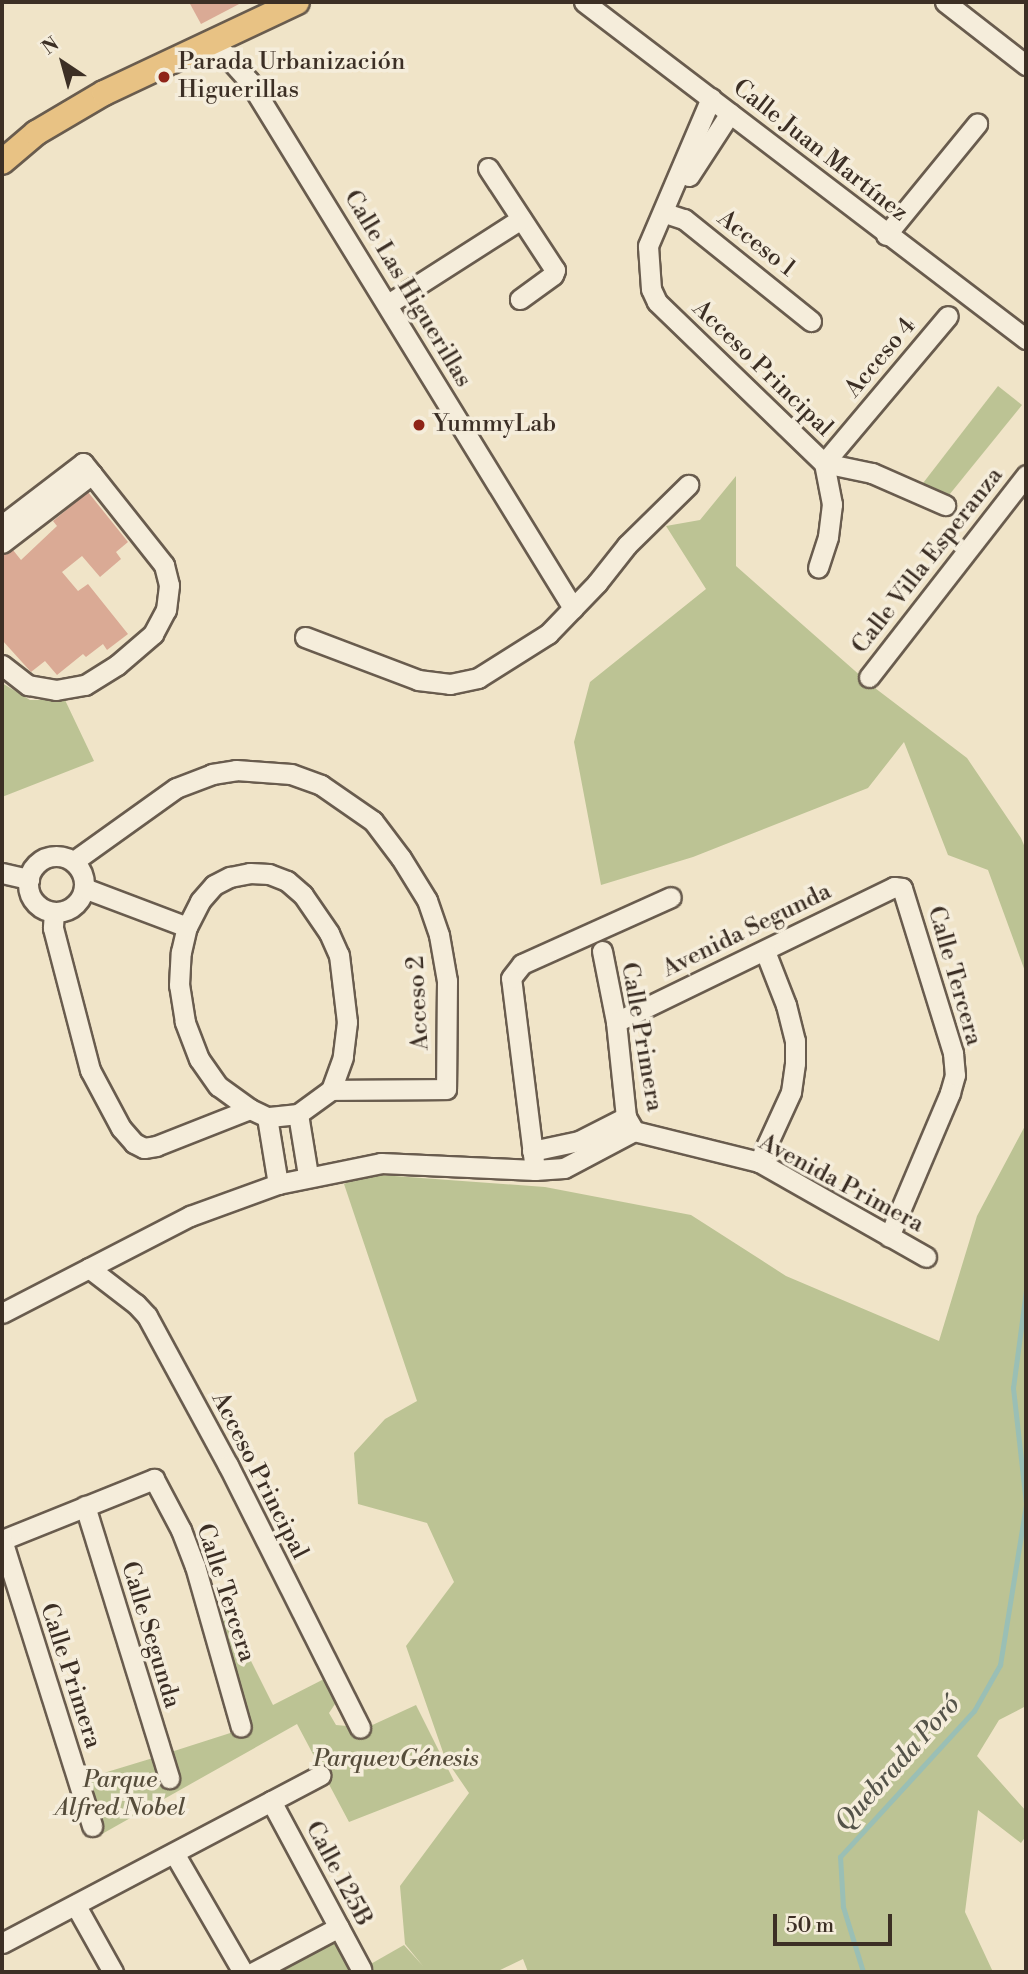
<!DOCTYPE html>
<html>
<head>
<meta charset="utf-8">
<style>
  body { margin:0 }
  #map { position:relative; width:1028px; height:1974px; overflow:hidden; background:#f0e4c8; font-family:"Libre Bodoni",serif }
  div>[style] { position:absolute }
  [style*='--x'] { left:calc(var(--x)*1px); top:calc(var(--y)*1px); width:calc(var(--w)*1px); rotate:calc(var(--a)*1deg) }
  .green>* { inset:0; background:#bcc394 }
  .stream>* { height:4.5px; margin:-2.25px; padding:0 2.25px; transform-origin:2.25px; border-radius:2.25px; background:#9abfb5 }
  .building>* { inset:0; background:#daaa95 }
  .roads { filter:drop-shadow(2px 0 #695c4e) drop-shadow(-2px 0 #695c4e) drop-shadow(0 2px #695c4e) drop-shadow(0 -2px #695c4e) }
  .minor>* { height:19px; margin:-9.5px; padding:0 9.5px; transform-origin:9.5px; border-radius:9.5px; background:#f5eddb }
  .minor>.ring { margin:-9.5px; padding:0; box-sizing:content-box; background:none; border:19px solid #f5eddb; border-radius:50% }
  .major>* { height:24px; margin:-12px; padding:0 12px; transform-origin:12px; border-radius:12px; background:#e8c284 }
  .dots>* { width:19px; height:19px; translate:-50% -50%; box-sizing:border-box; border:4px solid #f5eddb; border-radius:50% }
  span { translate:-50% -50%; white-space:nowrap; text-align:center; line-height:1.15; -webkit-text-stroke:7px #f5eddb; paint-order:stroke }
  .poi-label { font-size:24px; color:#3c2f25 }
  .left { translate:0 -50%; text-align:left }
  .street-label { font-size:24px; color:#3c2f25 }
  .park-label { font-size:24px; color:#564d3b; font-style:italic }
  .water-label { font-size:26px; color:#545349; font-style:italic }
  .frame { position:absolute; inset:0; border:4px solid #3c2f25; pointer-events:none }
  .north { position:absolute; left:28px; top:28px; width:70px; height:70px; -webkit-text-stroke:5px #f5eddb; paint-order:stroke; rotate:324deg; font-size:19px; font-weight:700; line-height:28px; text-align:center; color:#3c2f25 }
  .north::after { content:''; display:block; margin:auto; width:24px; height:32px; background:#3c2f25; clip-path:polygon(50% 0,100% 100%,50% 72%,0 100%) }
  .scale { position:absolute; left:773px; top:1914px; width:119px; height:32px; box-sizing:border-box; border:4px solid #3c2f25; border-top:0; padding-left:9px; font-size:21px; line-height:24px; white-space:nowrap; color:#3c2f25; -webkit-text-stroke:5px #f5eddb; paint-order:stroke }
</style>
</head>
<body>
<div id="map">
  <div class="green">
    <div style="clip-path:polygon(998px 386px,1022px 405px,945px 500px,920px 487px)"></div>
    <div style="clip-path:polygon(736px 476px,736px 566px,871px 685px,967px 758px,1021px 838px,1026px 850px,1026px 974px,988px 870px,948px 855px,904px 742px,868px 788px,693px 857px,601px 885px,574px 742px,590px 682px,706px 589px,666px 526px,700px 520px)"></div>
    <div style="clip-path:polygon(2px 683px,30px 700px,65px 700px,94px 761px,2px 797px)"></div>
    <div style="clip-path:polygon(1026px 1124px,1026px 1706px,999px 1720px,977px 1756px,1026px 1811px,1026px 1836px,1021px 1843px,978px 1810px,965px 1912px,993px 1972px,528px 1972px,523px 1959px,496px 1972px,372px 1972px,369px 1965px,404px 1945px,423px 1966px,405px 1944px,400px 1886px,469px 1793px,445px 1758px,406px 1646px,454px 1582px,427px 1523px,358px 1504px,354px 1453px,385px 1419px,417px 1401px,344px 1184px,367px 1174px,545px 1187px,691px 1215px,786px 1276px,939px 1341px,977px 1216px)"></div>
    <div style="clip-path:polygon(193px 1545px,273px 1705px,326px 1678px,337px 1701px,329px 1713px,336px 1725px,347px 1726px,355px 1733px,416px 1705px,454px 1781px,349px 1822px,297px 1724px,102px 1834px,84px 1779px,153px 1758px,163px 1787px,181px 1777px,171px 1752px,249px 1727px)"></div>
    <div style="clip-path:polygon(334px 1936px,351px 1972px,264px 1972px)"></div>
  </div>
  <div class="stream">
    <div style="--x:863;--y:1972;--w:68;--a:-107.1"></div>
    <div style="--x:843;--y:1907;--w:50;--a:-93.4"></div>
    <div style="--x:840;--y:1857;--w:198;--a:-47.5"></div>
    <div style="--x:974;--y:1711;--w:53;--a:-60.5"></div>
    <div style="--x:1000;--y:1665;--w:163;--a:-80.8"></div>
    <div style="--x:1026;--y:1504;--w:117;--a:-96.4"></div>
    <div style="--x:1013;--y:1388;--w:98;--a:-82.4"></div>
  </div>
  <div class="building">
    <div style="clip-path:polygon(189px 2px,243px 2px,201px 24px)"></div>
    <div style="clip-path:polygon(88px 492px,128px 542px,116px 552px,121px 559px,100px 577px,82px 556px,62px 572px,78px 591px,88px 584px,128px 634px,107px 650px,103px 644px,86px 657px,83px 654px,57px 675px,45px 661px,31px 672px,2px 640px,2px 556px,13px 550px,21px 560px,57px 526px,53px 521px)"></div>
  </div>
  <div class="roads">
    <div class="minor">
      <div style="--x:584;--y:2;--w:556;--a:37.32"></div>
      <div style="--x:945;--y:2;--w:103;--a:37.9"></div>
      <div style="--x:212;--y:40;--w:55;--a:47.9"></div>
      <div style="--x:249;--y:81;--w:619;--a:58.42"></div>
      <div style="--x:711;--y:98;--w:161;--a:113.1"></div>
      <div style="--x:648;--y:246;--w:43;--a:86"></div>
      <div style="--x:651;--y:289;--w:14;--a:65"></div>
      <div style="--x:657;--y:302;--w:232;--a:44"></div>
      <div style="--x:824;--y:463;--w:42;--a:79"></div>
      <div style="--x:832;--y:504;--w:33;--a:97"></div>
      <div style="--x:828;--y:537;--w:32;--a:108"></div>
      <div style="--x:488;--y:168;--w:122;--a:56.7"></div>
      <div style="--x:555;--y:270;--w:5;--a:112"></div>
      <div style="--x:553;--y:275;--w:41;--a:144"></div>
      <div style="--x:689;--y:176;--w:75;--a:-56.9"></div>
      <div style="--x:665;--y:213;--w:20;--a:18"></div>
      <div style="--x:684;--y:219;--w:163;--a:38.8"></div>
      <div style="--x:886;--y:235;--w:144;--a:-50.7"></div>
      <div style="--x:388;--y:304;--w:158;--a:-32.6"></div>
      <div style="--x:824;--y:463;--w:192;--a:-49.9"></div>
      <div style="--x:824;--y:463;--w:49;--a:11.8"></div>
      <div style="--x:872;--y:473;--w:80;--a:23.7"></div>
      <div style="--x:2;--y:525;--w:102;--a:-37.4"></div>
      <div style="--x:83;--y:463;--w:14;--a:51"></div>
      <div style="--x:92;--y:474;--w:113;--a:142.5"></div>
      <div style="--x:305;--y:637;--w:121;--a:20.8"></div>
      <div style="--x:418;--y:680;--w:32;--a:7"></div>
      <div style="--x:450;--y:684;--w:29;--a:-12"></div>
      <div style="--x:478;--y:678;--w:83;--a:-32.2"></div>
      <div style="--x:548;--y:634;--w:71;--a:-46.1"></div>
      <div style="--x:597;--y:583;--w:48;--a:-51.7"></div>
      <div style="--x:627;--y:545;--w:86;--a:-44.5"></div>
      <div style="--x:2;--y:665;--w:33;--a:38"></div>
      <div style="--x:28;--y:685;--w:28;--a:10"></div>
      <div style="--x:56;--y:690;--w:29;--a:-10"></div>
      <div style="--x:85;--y:685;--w:38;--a:-32"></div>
      <div style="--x:117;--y:665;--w:48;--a:-40.7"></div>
      <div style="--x:153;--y:634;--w:27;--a:-62"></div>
      <div style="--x:166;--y:610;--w:25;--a:-83"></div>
      <div style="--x:169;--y:585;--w:21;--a:-104"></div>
      <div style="--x:164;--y:565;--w:116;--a:-128.4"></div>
      <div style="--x:869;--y:677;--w:256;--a:-52.1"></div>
      <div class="ring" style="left:28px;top:856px;width:37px;height:37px"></div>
      <div style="--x:74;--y:861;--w:125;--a:-35.6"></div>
      <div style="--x:176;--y:788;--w:39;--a:-21"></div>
      <div style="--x:212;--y:774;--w:24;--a:-9"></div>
      <div style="--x:236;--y:770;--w:55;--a:4.2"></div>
      <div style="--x:291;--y:774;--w:32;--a:20"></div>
      <div style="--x:321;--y:785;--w:63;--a:34.7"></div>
      <div style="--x:373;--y:821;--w:46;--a:52.9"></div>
      <div style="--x:401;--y:858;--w:49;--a:58.2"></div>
      <div style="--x:427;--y:900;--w:37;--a:71"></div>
      <div style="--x:439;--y:935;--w:47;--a:80.1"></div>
      <div style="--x:447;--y:981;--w:108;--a:90.5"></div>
      <div style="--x:446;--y:1089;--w:115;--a:179.5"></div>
      <div style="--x:2;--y:873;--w:28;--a:13"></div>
      <div style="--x:250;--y:873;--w:19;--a:3"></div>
      <div style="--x:269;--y:874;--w:19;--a:21"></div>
      <div style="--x:287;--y:881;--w:21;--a:41"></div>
      <div style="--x:303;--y:895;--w:46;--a:55.6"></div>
      <div style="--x:329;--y:933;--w:24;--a:66"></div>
      <div style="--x:339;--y:955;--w:67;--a:83.2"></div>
      <div style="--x:347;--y:1022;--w:35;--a:97"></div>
      <div style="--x:343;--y:1057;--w:35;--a:110"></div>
      <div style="--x:331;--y:1090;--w:41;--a:144"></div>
      <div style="--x:298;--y:1114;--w:31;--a:174"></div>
      <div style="--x:267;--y:1117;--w:19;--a:-155"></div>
      <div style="--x:250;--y:1109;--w:39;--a:-144"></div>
      <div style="--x:218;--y:1086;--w:33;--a:-125"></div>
      <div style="--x:199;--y:1059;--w:40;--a:-111"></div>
      <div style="--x:185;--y:1022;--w:37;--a:-99"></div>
      <div style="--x:179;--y:985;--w:33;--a:-87"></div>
      <div style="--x:181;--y:952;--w:26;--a:-77"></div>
      <div style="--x:187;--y:927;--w:29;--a:-63"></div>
      <div style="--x:200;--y:901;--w:21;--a:-49"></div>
      <div style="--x:214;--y:885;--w:18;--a:-27"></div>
      <div style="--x:230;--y:877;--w:20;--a:-11"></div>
      <div style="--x:84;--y:888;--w:110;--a:20.7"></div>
      <div style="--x:54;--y:912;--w:16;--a:94"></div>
      <div style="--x:53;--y:928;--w:147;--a:75.4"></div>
      <div style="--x:90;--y:1070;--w:66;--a:61.9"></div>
      <div style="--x:121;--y:1128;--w:20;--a:49"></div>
      <div style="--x:134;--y:1143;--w:11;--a:27"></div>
      <div style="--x:144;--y:1148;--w:12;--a:-9"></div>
      <div style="--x:156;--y:1146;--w:101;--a:-21.5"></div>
      <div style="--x:602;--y:951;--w:72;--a:78.8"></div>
      <div style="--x:616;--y:1022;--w:96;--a:84"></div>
      <div style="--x:626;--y:1117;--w:16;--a:60"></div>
      <div style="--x:616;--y:1022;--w:309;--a:-25.9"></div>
      <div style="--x:894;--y:887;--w:8;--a:7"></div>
      <div style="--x:902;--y:888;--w:173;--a:72.8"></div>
      <div style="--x:953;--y:1053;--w:22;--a:85"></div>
      <div style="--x:955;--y:1075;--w:19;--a:106"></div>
      <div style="--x:950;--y:1093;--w:156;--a:113"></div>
      <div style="--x:298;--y:1114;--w:62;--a:80.7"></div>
      <div style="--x:267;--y:1117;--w:68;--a:80.7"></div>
      <div style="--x:532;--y:1151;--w:48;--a:-12"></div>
      <div style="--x:579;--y:1141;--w:53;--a:-27.1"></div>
      <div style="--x:759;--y:1162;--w:77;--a:-65.4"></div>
      <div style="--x:791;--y:1092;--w:29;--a:-82"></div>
      <div style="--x:795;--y:1063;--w:22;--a:-90"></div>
      <div style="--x:795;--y:1041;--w:37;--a:-104"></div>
      <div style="--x:786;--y:1005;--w:58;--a:-111.3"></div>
      <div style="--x:535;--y:1170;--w:193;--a:-97.1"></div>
      <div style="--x:511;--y:978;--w:18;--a:-52"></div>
      <div style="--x:522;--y:964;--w:163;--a:-24.2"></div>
      <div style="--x:89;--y:1268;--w:59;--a:37.5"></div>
      <div style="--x:136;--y:1304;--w:16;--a:47"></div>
      <div style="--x:147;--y:1316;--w:170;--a:61.5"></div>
      <div style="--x:228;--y:1465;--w:294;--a:63.3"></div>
      <div style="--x:2;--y:1313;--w:212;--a:-27.3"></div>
      <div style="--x:190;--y:1216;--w:94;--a:-20"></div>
      <div style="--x:278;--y:1184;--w:105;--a:-11.5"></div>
      <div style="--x:381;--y:1163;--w:154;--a:2.6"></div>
      <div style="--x:535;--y:1170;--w:29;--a:-4"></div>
      <div style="--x:564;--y:1168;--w:79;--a:-27.9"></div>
      <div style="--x:634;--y:1131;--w:129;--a:13.9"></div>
      <div style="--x:759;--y:1162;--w:192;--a:29.6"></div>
      <div style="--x:85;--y:1506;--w:285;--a:72.8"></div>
      <div style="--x:2;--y:1540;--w:164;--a:-21.9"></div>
      <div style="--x:154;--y:1479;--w:58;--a:62.1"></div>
      <div style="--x:181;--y:1530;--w:39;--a:69"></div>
      <div style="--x:195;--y:1566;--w:167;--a:74.1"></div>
      <div style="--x:2;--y:1540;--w:300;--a:72.5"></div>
      <div style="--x:271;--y:1801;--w:191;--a:61.8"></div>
      <div style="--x:174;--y:1853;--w:138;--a:59.9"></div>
      <div style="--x:76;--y:1906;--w:76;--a:60.7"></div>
      <div style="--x:2;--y:1943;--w:360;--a:-27.8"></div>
      <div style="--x:254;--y:1972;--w:96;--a:-27.9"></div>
    </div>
    <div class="major">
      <div style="--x:2;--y:162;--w:45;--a:-40.5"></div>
      <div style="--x:36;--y:133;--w:79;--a:-30.5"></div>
      <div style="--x:104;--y:93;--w:213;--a:-25.2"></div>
    </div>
  </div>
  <div class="dots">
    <div style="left:164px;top:77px;background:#8f2418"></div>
    <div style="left:419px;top:425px;background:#8f2418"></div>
  </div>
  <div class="poi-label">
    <span class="left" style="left:178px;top:77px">Parada Urbanización<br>Higuerillas</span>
    <span class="left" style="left:433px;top:425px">YummyLab</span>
  </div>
  <div class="street-label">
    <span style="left:820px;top:151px;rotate:38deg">Calle Juan Martínez</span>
    <span style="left:756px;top:244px;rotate:38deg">Acceso 1</span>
    <span style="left:407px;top:289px;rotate:59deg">Calle Las Higuerillas</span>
    <span style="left:881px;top:358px;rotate:-50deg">Acceso 4</span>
    <span style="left:762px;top:369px;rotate:44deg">Acceso Principal</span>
    <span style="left:928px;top:561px;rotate:-52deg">Calle Villa Esperanza</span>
    <span style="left:747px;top:931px;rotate:-26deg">Avenida Segunda</span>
    <span style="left:954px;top:976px;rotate:74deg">Calle Tercera</span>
    <span style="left:419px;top:1003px;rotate:-93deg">Acceso 2</span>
    <span style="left:641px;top:1037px;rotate:80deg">Calle Primera</span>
    <span style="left:841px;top:1184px;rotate:28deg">Avenida Primera</span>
    <span style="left:259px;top:1476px;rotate:63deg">Acceso Principal</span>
    <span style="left:225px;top:1593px;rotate:72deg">Calle Tercera</span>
    <span style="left:150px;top:1635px;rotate:73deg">Calle Segunda</span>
    <span style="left:70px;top:1676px;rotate:72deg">Calle Primera</span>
    <span style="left:338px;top:1874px;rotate:62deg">Calle 125B</span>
  </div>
  <div class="park-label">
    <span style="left:396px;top:1760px">ParquevGénesis</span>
    <span style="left:120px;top:1795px">Parque<br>Alfred Nobel</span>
  </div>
  <div class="water-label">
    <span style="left:898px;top:1764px;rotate:-48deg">Quebrada Poró</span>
  </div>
  <div class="frame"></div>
  <div class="north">N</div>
  <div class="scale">50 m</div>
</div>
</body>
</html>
